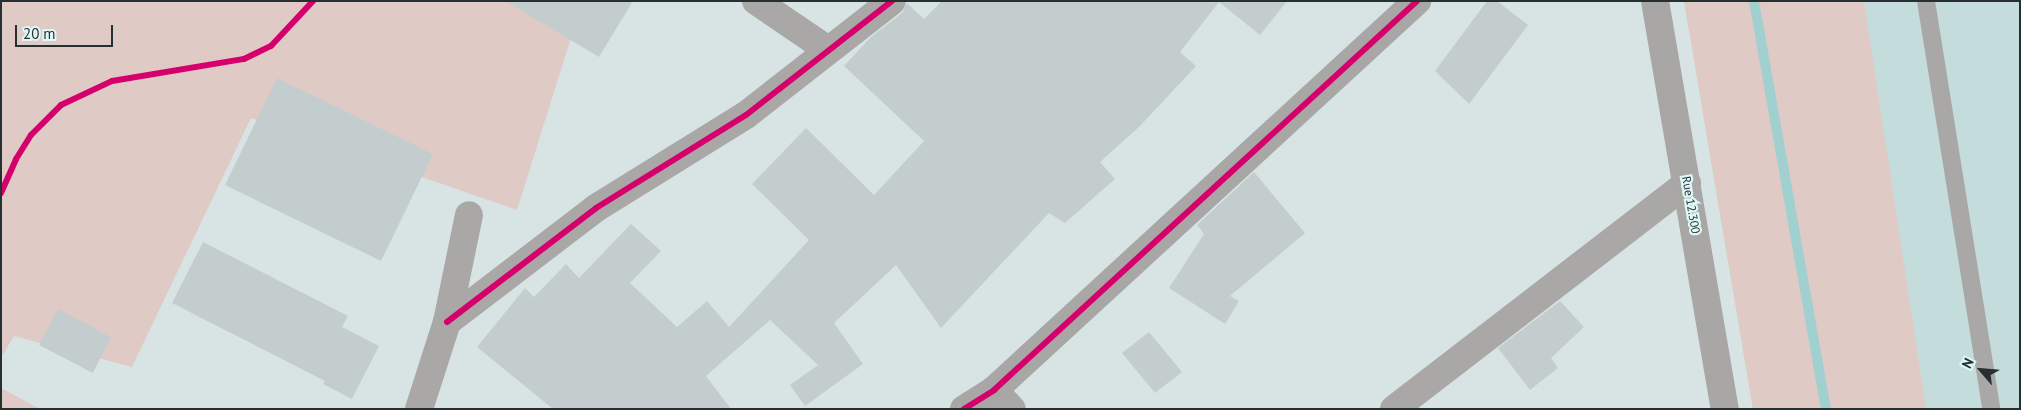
<!DOCTYPE html>
<html>
<head>
<meta charset="utf-8">
<style>
  body { margin:0 }
  #map { position:relative; width:2021px; height:410px; overflow:hidden; background:#d8e4e4; font-family:"PT Sans",sans-serif }
  div>[style] { position:absolute }
  [style*='--x'] { left:calc(var(--x)*1px); top:calc(var(--y)*1px); width:calc(var(--w)*1px); rotate:calc(var(--a)*1deg) }
  .built>* { inset:0; background:#c4dcdb }
  .green>* { inset:0; background:#e0cac6 }
  .stream>* { height:10px; margin:-5px; padding:0 5px; transform-origin:5px; border-radius:5px; background:#a0d0cf }
  .building>* { inset:0; background:#c3cdcd }
  .lane>* { height:18px; margin:-9px; padding:0 9px; transform-origin:9px; border-radius:9px; background:#aaa8a7 }
  .street>* { height:28px; margin:-14px; padding:0 14px; transform-origin:14px; border-radius:14px; background:#aaa8a7 }
  .secondary>* { height:28px; margin:-14px; padding:0 14px; transform-origin:14px; border-radius:14px; background:#a8a7a6 }
  .cycleway>* { height:6px; margin:-3px; padding:0 3px; transform-origin:3px; border-radius:3px; background:#d6006c }
  span { translate:-50% -50%; white-space:nowrap; text-align:center; line-height:1.15; -webkit-text-stroke:4.5px #dff7f7; paint-order:stroke }
  .street-label { font-size:12px; color:#263030 }
  .frame { position:absolute; inset:0; border:2px solid #263030; pointer-events:none }
  .north { position:absolute; left:1956px; top:345px; width:50px; height:50px; -webkit-text-stroke:4px #dff7f7; paint-order:stroke; rotate:297deg; font-size:14px; font-weight:700; line-height:20px; text-align:center; color:#263030 }
  .north::after { content:''; display:block; margin:auto; width:18px; height:22px; background:#263030; clip-path:polygon(50% 0,100% 100%,50% 72%,0 100%) }
  .scale { position:absolute; left:15px; top:25px; width:98px; height:22px; box-sizing:border-box; border:2px solid #263030; border-top:0; padding-left:6px; font-size:15px; line-height:18px; white-space:nowrap; color:#263030; -webkit-text-stroke:4px #dff7f7; paint-order:stroke }
</style>
</head>
<body>
<div id="map">
  <div class="built">
    <div style="clip-path:polygon(1684px 1px,2020px 1px,2020px 409px,1753px 409px)"></div>
  </div>
  <div class="green">
    <div style="clip-path:polygon(1px 1px,546px 1px,576px 22px,517px 210px,251px 118px,132px 367px,14px 336px,1px 358px)"></div>
    <div style="clip-path:polygon(1684px 1px,1864px 1px,1926px 409px,1753px 409px)"></div>
    <div style="clip-path:polygon(1px 388px,40px 409px,1px 409px)"></div>
  </div>
  <div class="stream">
    <div style="--x:1754;--y:1;--w:414;--a:80"></div>
  </div>
  <div class="building">
    <div style="clip-path:polygon(505px 1px,633px 1px,599px 57px)"></div>
    <div style="clip-path:polygon(942px 1px,1287px 1px,1260px 35px,1219px 2px,1180px 52px,1196px 66px,1140px 126px,1100px 162px,1115px 179px,1065px 223px,1049px 213px,941px 328px,896px 265px,834px 323px,863px 364px,805px 406px,790px 385px,818px 365px,770px 320px,706px 376px,731px 409px,553px 409px,477px 347px,525px 288px,534px 297px,566px 264px,579px 278px,631px 224px,661px 251px,630px 283px,677px 327px,707px 301px,729px 327px,809px 240px,752px 184px,806px 128px,874px 195px,924px 141px,844px 66px,871px 37px,902px 13px,907px 3px,924px 19px)"></div>
    <div style="clip-path:polygon(1487px 1px,1497px 1px,1528px 25px,1469px 104px,1435px 71px)"></div>
    <div style="clip-path:polygon(277px 78px,433px 154px,381px 261px,225px 185px)"></div>
    <div style="clip-path:polygon(1254px 172px,1305px 233px,1230px 296px,1239px 301px,1225px 324px,1169px 288px,1204px 234px,1197px 225px)"></div>
    <div style="clip-path:polygon(203px 242px,348px 316px,342px 327px,379px 346px,352px 399px,323px 384px,325px 381px,172px 303px)"></div>
    <div style="clip-path:polygon(1560px 301px,1584px 327px,1551px 358px,1558px 368px,1530px 390px,1498px 348px)"></div>
    <div style="clip-path:polygon(58px 309px,111px 337px,93px 373px,39px 345px)"></div>
    <div style="clip-path:polygon(1149px 332px,1182px 372px,1155px 393px,1122px 353px)"></div>
  </div>
  <div class="lane">
    <div style="--x:1926;--y:1;--w:413;--a:80.9"></div>
  </div>
  <div class="street">
    <div style="--x:756;--y:1;--w:87;--a:34.2"></div>
    <div style="--x:447;--y:322;--w:188;--a:-37.4"></div>
    <div style="--x:596;--y:208;--w:176;--a:-31.8"></div>
    <div style="--x:746;--y:115;--w:185;--a:-38"></div>
    <div style="--x:994;--y:390;--w:26;--a:47"></div>
    <div style="--x:419;--y:409;--w:91;--a:-72.2"></div>
    <div style="--x:447;--y:322;--w:109;--a:-78.4"></div>
    <div style="--x:1394;--y:409;--w:370;--a:-37.6"></div>
  </div>
  <div class="secondary">
    <div style="--x:1655;--y:1;--w:414;--a:80.3"></div>
    <div style="--x:964;--y:409;--w:36;--a:-32"></div>
    <div style="--x:994;--y:390;--w:575;--a:-42.6"></div>
  </div>
  <div class="cycleway">
    <div style="--x:1;--y:193;--w:37;--a:-66"></div>
    <div style="--x:16;--y:159;--w:28;--a:-58"></div>
    <div style="--x:31;--y:135;--w:42;--a:-45"></div>
    <div style="--x:61;--y:105;--w:56;--a:-25.2"></div>
    <div style="--x:112;--y:81;--w:134;--a:-9.5"></div>
    <div style="--x:244;--y:59;--w:30;--a:-26"></div>
    <div style="--x:271;--y:46;--w:62;--a:-47"></div>
    <div style="--x:447;--y:322;--w:188;--a:-37.4"></div>
    <div style="--x:596;--y:208;--w:176;--a:-31.8"></div>
    <div style="--x:746;--y:115;--w:185;--a:-38"></div>
    <div style="--x:964;--y:409;--w:36;--a:-32"></div>
    <div style="--x:994;--y:390;--w:575;--a:-42.6"></div>
  </div>
  <div class="street-label">
    <span style="left:1691px;top:205px;rotate:80deg">Rue 12.300</span>
  </div>
  <div class="frame"></div>
  <div class="north">N</div>
  <div class="scale">20 m</div>
</div>
</body>
</html>
